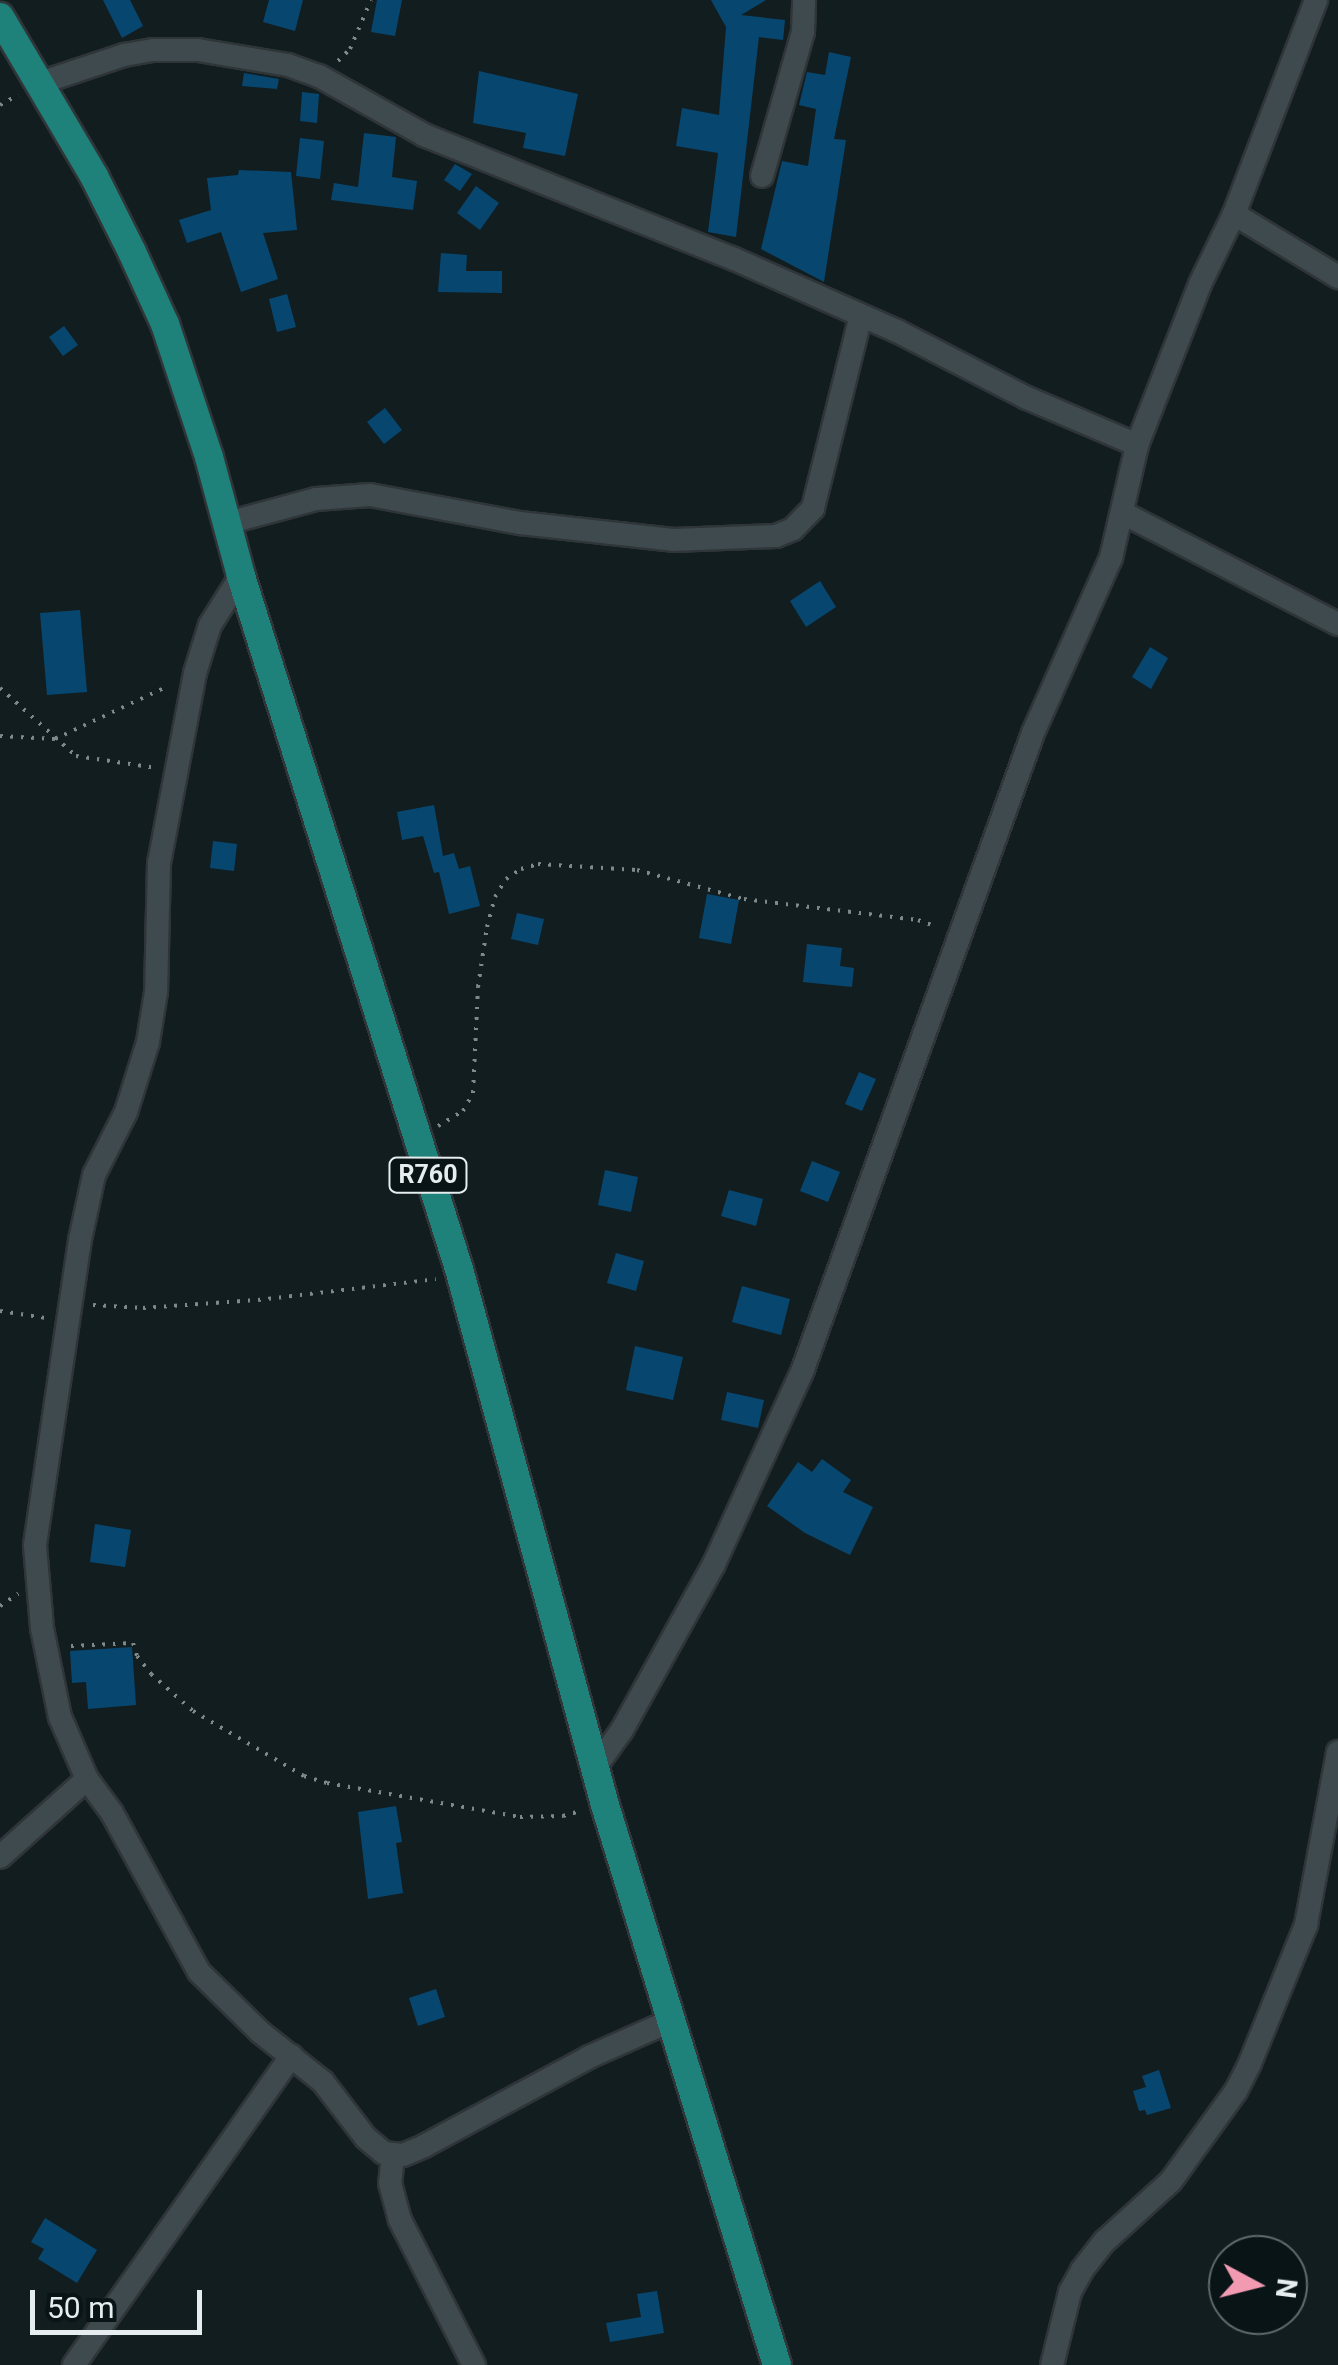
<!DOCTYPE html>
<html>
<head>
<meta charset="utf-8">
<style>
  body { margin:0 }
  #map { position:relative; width:1338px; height:2365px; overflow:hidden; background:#121d20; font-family:Roboto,sans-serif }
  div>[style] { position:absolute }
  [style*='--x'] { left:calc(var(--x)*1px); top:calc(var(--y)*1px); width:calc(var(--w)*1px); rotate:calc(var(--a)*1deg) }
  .building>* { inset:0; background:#07476f }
  .path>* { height:4px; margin-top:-2px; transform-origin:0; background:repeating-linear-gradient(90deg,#7f898b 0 2.5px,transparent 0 10.5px) }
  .roads { filter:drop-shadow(2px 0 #2f3538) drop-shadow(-2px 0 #2f3538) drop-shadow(0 2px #2f3538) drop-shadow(0 -2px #2f3538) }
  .minor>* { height:22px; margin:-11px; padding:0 11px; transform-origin:11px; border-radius:11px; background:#3e4a4d }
  .major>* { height:28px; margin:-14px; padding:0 14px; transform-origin:14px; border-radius:14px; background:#1e817a }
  span { translate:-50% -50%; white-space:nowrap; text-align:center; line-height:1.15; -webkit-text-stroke:8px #091417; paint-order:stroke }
  .shield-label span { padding:2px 8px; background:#091417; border:2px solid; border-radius:8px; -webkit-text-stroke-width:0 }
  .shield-label { font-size:25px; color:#e5edee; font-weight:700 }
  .north { position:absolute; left:1208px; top:2235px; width:100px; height:100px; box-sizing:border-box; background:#091417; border:2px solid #616b6d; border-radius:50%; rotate:97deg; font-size:28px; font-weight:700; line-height:40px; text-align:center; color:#e5edee }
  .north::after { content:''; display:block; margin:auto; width:35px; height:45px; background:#f19ab2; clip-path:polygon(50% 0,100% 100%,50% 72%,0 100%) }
  .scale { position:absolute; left:30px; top:2290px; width:172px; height:45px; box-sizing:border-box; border:5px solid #e5edee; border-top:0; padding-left:12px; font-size:30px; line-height:35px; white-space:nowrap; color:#e5edee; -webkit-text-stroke:8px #091417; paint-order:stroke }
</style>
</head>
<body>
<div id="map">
  <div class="building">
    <div style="clip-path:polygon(103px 0,130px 0,143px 26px,122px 38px)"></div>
    <div style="clip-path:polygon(269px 0,303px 0,295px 31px,263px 22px)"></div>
    <div style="clip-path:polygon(377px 0,402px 0,395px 36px,371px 32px)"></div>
    <div style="clip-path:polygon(711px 0,766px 0,741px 15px,785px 20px,783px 40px,759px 37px,736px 237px,708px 232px,718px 153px,676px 146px,682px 108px,719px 115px,726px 27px)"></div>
    <div style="clip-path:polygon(829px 52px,851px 57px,834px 139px,846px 140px,824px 282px,761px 249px,782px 161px,808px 166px,816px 109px,799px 105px,807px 72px,825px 75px)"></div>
    <div style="clip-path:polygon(479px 71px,578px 94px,565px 156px,523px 148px,526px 133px,473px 123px)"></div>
    <div style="clip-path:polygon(244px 73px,279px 79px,277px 89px,242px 86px)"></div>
    <div style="clip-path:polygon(302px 92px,319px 94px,317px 123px,300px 121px)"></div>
    <div style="clip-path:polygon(364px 133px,396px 137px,392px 177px,417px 181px,413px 210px,331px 200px,334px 183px,358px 187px)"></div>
    <div style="clip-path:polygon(300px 138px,324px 141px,320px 179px,296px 176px)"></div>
    <div style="clip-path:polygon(455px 164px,472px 174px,460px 191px,444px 180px)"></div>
    <div style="clip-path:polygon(239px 170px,291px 172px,297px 230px,263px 233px,278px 279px,241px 292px,221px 232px,187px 243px,179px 220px,211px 210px,207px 178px,238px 175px)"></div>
    <div style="clip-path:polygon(476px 186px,499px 203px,480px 230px,457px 213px)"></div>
    <div style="clip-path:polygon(441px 253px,467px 255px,466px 271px,502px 271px,502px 293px,438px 292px)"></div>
    <div style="clip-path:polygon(287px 294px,296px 327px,277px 332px,269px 299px)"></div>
    <div style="clip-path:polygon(64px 326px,78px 345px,63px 356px,49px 337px)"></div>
    <div style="clip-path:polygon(385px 408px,402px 430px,384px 444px,367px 422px)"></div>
    <div style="clip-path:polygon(820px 581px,836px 607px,806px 627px,790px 601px)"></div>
    <div style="clip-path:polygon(80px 610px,87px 692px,47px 695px,40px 613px)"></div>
    <div style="clip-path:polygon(1150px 647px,1168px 658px,1151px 689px,1132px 677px)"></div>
    <div style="clip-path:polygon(434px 805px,443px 856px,454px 853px,459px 869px,470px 866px,480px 906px,449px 914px,439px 872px,434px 873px,423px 836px,402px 840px,397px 812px)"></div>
    <div style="clip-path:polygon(213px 841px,237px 844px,234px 871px,210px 868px)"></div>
    <div style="clip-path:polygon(707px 894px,739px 900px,731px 944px,699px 938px)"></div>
    <div style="clip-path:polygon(517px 913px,544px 919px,538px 945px,511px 939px)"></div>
    <div style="clip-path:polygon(807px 944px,842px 948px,840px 966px,854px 968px,852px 987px,803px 982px)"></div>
    <div style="clip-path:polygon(859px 1072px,876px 1079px,862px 1111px,845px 1104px)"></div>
    <div style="clip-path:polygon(812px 1161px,840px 1172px,828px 1202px,800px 1191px)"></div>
    <div style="clip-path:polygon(605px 1170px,638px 1177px,631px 1212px,598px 1205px)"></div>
    <div style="clip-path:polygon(729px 1190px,763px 1199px,756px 1226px,721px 1216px)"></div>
    <div style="clip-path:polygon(616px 1253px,644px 1261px,636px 1291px,607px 1283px)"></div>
    <div style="clip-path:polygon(742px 1286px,790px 1299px,781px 1335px,732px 1322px)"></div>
    <div style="clip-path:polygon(635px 1346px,683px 1357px,673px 1400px,626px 1390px)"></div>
    <div style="clip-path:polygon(727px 1392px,764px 1400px,758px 1428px,721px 1420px)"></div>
    <div style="clip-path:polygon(822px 1459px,851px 1480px,843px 1492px,873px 1507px,850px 1555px,805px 1533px,767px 1506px,798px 1462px,812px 1472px)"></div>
    <div style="clip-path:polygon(95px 1524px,131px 1530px,125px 1567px,90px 1562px)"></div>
    <div style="clip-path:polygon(132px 1647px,136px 1705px,88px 1709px,86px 1682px,72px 1683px,70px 1651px)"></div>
    <div style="clip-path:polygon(396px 1806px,402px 1842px,396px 1843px,403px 1893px,368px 1899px,358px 1812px)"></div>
    <div style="clip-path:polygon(436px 1989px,445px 2017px,418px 2026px,409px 1998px)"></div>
    <div style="clip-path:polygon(1159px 2070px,1171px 2108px,1147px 2115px,1145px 2110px,1139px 2111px,1133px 2091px,1146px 2087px,1142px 2076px)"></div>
    <div style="clip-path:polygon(45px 2218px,97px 2250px,77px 2283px,38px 2259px,44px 2249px,31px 2242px)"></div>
    <div style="clip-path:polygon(657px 2291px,664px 2333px,610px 2342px,606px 2323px,641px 2317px,637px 2294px)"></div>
  </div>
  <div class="path">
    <div style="--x:338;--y:61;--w:17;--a:-45"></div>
    <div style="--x:350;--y:49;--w:53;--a:-66.8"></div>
    <div style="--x:0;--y:105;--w:21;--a:-29"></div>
    <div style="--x:0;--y:688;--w:102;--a:41.8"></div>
    <div style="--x:76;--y:756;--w:82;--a:8.4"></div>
    <div style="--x:0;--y:736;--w:55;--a:3.1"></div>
    <div style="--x:55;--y:739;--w:125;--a:-25.1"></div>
    <div style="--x:438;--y:1126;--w:29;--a:-31"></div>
    <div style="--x:463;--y:1111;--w:21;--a:-61"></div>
    <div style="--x:473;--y:1093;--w:106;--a:-87.3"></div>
    <div style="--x:478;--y:987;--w:61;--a:-81.5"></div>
    <div style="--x:487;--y:927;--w:31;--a:-75"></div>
    <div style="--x:495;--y:897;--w:21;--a:-59"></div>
    <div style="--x:506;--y:879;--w:18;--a:-34"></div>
    <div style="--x:521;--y:869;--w:18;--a:-16"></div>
    <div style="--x:538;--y:864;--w:99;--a:3.5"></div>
    <div style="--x:637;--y:870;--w:111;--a:15.2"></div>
    <div style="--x:744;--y:899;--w:175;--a:6.9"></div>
    <div style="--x:918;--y:920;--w:20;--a:20"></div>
    <div style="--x:93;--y:1305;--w:50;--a:3.4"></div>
    <div style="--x:143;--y:1308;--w:115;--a:-4"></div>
    <div style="--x:258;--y:1300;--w:179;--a:-6.7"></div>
    <div style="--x:0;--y:1311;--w:47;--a:8.7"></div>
    <div style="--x:0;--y:1606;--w:22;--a:-34"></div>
    <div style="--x:71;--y:1646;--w:62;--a:-2.8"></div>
    <div style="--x:133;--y:1643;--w:14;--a:73"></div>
    <div style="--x:137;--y:1656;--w:23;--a:52"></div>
    <div style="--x:151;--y:1674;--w:56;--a:41.4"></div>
    <div style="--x:193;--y:1711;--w:129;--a:30.4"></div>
    <div style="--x:304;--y:1776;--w:24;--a:17"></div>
    <div style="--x:327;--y:1783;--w:196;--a:10"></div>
    <div style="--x:520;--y:1817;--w:43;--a:-1.3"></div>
    <div style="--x:563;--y:1816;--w:19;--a:-16"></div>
  </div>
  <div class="roads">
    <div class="minor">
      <div style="--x:40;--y:83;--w:89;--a:-18.4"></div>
      <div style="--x:124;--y:55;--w:29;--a:-10"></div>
      <div style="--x:153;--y:50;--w:45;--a:0"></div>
      <div style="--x:198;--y:50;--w:91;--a:9.5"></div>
      <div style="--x:288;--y:65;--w:33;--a:20"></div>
      <div style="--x:319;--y:76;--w:120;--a:29.3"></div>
      <div style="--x:424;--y:135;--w:332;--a:21.8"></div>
      <div style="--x:732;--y:258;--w:180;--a:23.9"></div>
      <div style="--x:897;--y:331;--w:146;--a:27.3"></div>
      <div style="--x:1027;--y:398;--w:120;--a:23.1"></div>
      <div style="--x:762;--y:176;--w:150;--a:-74.1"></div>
      <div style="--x:803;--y:32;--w:32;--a:-88"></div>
      <div style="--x:1234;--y:214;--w:122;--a:31.2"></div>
      <div style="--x:1123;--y:513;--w:242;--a:27.3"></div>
      <div style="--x:227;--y:523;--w:92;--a:-15.1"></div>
      <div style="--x:316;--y:499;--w:54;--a:-4.2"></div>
      <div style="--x:370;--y:495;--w:153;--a:10.6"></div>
      <div style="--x:520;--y:523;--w:154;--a:6.3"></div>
      <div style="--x:673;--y:540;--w:103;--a:-2.2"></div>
      <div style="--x:776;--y:536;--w:18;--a:-22"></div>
      <div style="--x:793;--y:529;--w:29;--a:-46"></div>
      <div style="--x:813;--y:508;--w:198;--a:-76"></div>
      <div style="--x:241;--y:576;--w:58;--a:122.3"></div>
      <div style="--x:210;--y:625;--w:50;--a:107.4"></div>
      <div style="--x:195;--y:673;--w:193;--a:100.7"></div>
      <div style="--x:159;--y:863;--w:129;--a:91.3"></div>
      <div style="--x:156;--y:992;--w:51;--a:99.1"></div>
      <div style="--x:148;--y:1042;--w:73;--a:107.4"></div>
      <div style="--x:126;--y:1112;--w:71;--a:116.9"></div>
      <div style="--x:94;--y:1175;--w:66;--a:102.2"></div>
      <div style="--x:80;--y:1240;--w:309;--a:98.4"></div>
      <div style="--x:35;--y:1546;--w:82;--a:85.1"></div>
      <div style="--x:42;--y:1628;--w:91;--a:78.6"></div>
      <div style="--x:60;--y:1717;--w:68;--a:66.5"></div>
      <div style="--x:87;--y:1779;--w:42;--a:53.7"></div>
      <div style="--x:112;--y:1813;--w:181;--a:61.3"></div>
      <div style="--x:199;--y:1972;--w:86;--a:44.5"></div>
      <div style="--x:260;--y:2032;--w:80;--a:38.4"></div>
      <div style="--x:323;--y:2082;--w:71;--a:52.5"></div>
      <div style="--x:366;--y:2138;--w:23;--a:40"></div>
      <div style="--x:384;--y:2153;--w:19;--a:6"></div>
      <div style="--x:403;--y:2155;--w:23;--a:-23"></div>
      <div style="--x:424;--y:2146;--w:187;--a:-28.3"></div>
      <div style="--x:589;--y:2057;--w:89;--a:-24"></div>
      <div style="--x:596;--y:1766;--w:44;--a:-54.2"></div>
      <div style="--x:622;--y:1730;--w:190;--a:-61"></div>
      <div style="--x:714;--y:1564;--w:211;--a:-65.4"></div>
      <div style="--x:802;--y:1372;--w:679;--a:-70.12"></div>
      <div style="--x:1033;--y:733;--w:192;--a:-66"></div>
      <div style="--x:1111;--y:558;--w:116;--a:-77"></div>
      <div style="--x:1137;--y:445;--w:173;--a:-68.6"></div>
      <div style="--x:1200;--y:284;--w:78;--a:-64.1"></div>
      <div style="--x:1234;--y:214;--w:229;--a:-69"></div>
      <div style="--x:0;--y:1857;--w:117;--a:-41.9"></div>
      <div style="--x:393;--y:2156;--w:27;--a:96"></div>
      <div style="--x:390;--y:2183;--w:38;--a:75"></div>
      <div style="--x:400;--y:2220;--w:163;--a:63"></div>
      <div style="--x:74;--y:2365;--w:378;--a:-54.9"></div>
      <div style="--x:1052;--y:2365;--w:75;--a:-76.1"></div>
      <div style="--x:1070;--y:2292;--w:25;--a:-61"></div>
      <div style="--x:1082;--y:2270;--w:37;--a:-52"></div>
      <div style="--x:1105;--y:2241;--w:89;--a:-42.3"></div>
      <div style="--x:1171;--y:2181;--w:111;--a:-54.2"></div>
      <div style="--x:1236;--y:2091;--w:31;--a:-63"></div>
      <div style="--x:1250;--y:2063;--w:149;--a:-67.9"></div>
      <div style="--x:1306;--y:1925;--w:176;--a:-79.5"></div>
    </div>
    <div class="major">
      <div style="--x:0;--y:17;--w:185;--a:59.4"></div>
      <div style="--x:94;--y:176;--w:85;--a:63.4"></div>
      <div style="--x:132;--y:252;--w:79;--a:65.4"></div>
      <div style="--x:165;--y:324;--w:140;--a:71.7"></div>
      <div style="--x:209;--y:457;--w:123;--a:74.9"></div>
      <div style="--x:241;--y:576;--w:726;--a:72.54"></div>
      <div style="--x:459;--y:1269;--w:556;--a:74.76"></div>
      <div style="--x:605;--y:1805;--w:586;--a:72.93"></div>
    </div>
  </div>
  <div class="shield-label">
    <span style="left:428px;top:1175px">R760</span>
  </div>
  <div class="north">N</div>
  <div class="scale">50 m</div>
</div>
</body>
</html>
